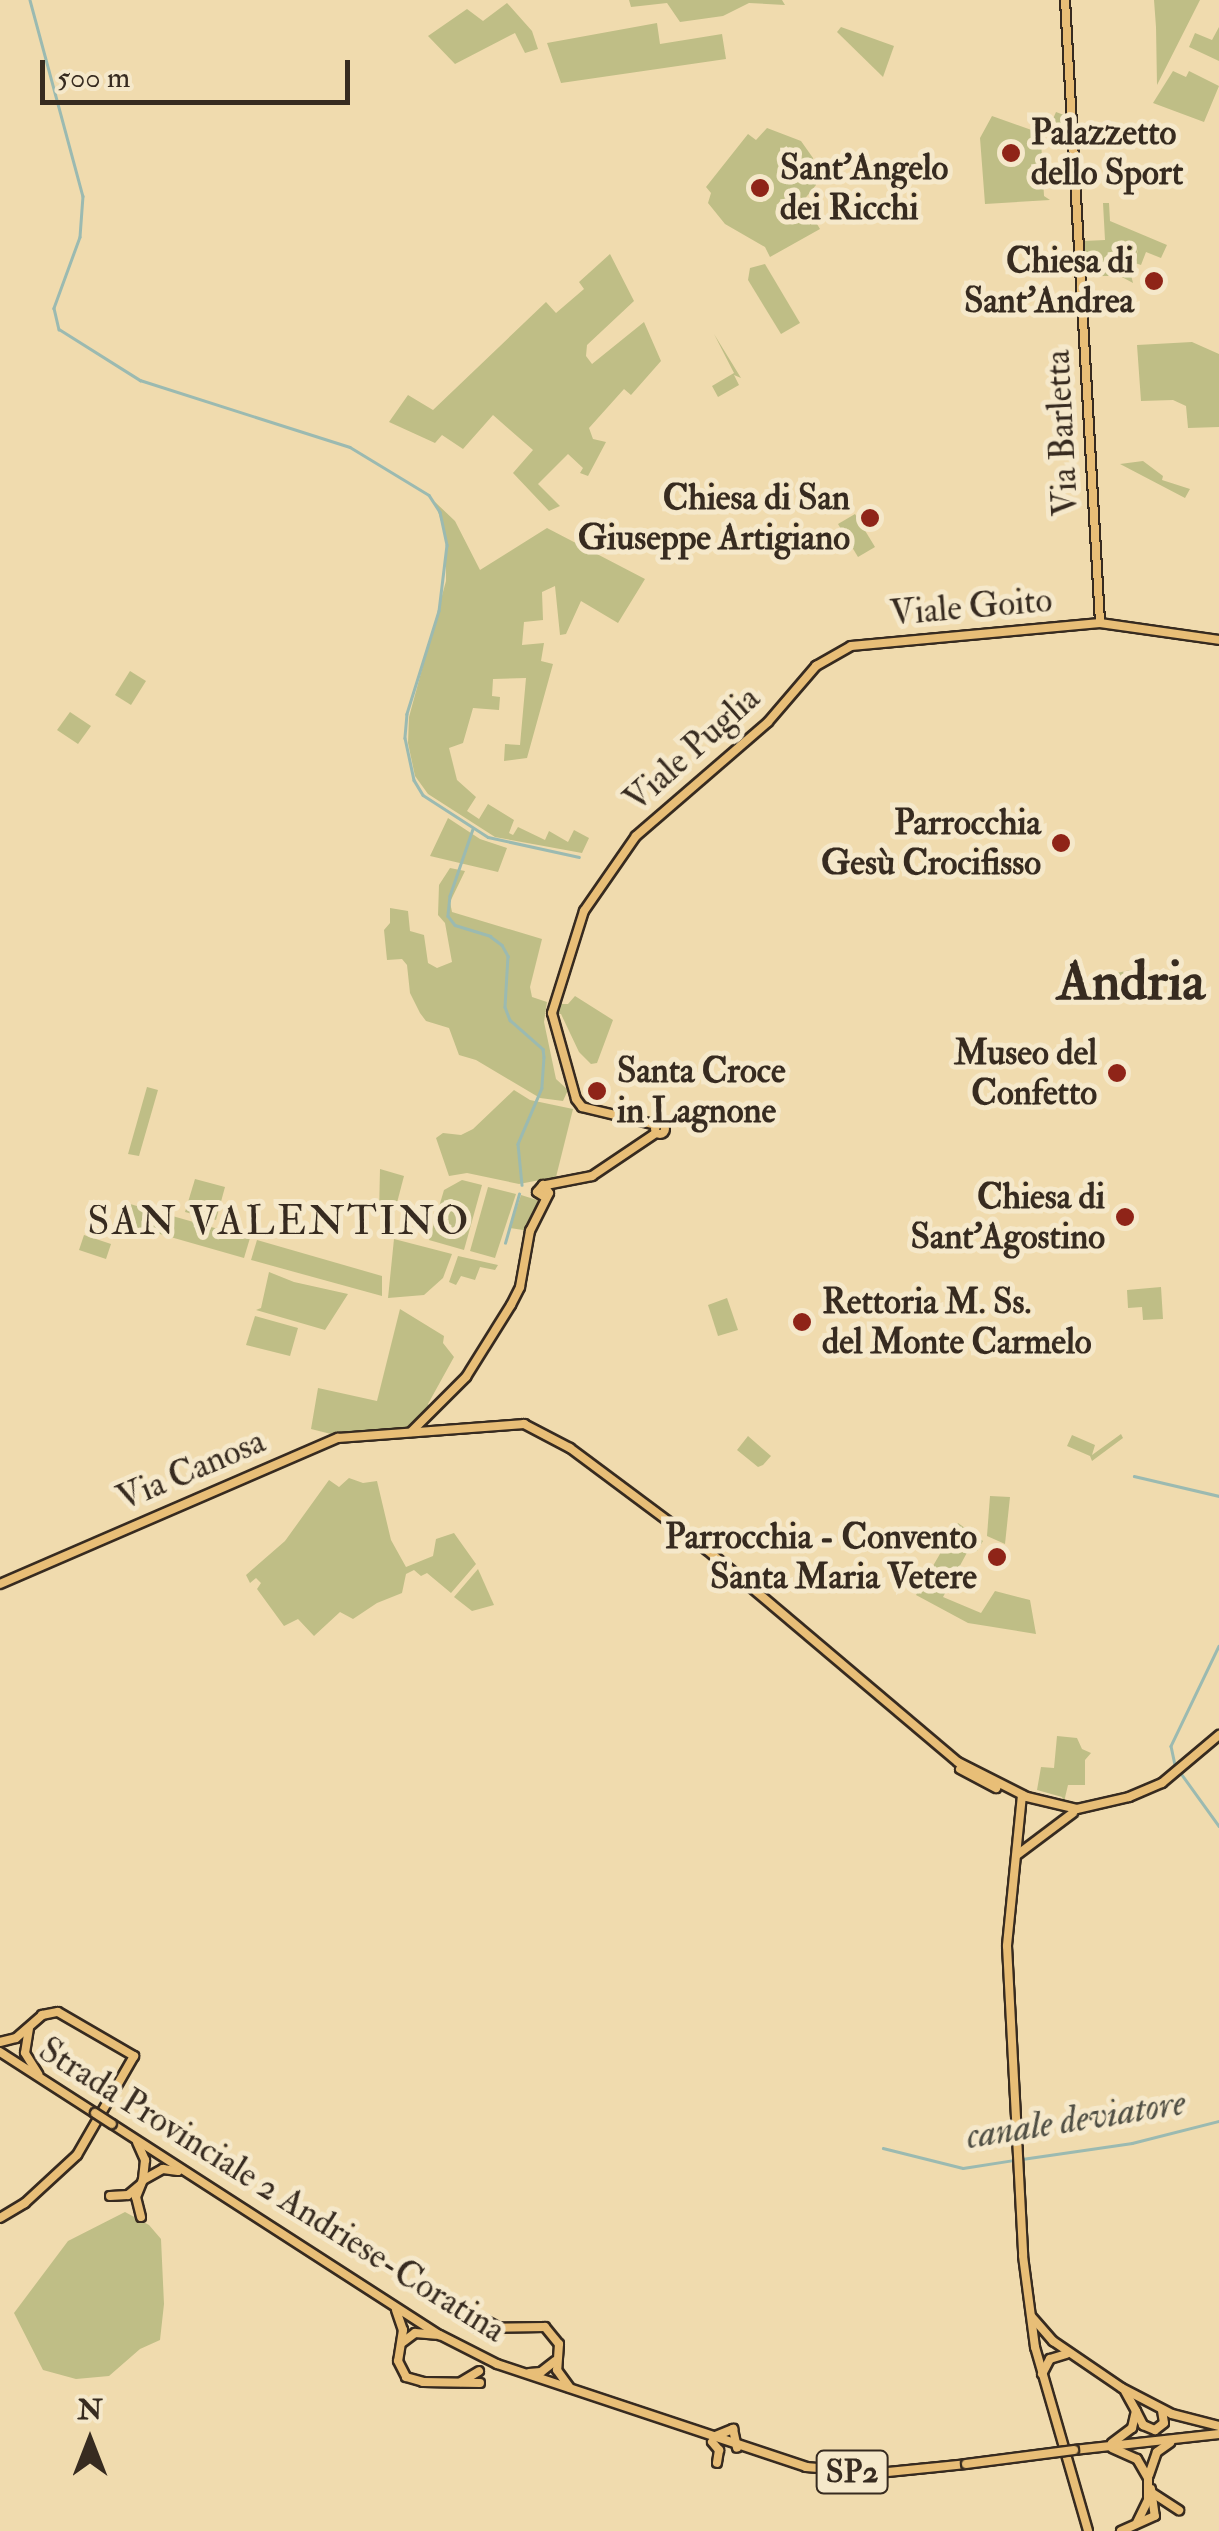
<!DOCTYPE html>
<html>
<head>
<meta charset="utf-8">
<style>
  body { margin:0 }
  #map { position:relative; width:1219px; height:2531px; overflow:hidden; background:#f0dbae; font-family:"IM FELL Double Pica",serif }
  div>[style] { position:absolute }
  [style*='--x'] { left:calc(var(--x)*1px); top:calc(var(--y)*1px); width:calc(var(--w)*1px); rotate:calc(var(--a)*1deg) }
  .green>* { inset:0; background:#bfbe86 }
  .stream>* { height:2.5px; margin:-1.25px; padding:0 1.25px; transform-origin:1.25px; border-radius:1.25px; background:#9bbab1 }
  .roads { filter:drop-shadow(2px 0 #372b20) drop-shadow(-2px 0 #372b20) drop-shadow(0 2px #372b20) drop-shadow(0 -2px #372b20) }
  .major>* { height:8px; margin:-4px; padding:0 4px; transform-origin:4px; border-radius:4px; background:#e8be77 }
  .major>.ring { margin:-4px; padding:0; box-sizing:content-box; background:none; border:8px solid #e8be77; border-radius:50% }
  .bridges { filter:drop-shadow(2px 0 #372b20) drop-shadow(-2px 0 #372b20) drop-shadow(0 2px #372b20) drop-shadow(0 -2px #372b20) }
  .major-bridge>* { height:8px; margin:-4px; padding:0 4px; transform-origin:4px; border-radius:4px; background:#e8be77 }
  .dots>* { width:28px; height:28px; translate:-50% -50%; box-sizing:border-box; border:5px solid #f5e8ca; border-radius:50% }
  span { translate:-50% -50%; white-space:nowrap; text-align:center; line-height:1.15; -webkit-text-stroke:10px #f5e8ca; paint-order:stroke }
  .shield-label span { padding:2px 8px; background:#f5e8ca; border:2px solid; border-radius:8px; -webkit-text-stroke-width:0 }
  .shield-label { font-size:32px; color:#372b20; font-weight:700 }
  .poi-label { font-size:35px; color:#372b20; font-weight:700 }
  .left { translate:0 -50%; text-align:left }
  .right { translate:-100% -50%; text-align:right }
  .street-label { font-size:35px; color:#372b20 }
  .water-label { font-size:38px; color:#504f44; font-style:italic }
  .quarter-label { font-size:40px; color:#372b20; letter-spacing:2.5px }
  .town-label { font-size:55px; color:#372b20; font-weight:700 }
  .north { position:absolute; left:40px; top:2391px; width:100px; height:100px; -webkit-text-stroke:8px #f5e8ca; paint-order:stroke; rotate:0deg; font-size:28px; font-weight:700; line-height:40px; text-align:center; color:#372b20 }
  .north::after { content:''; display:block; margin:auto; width:35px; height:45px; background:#372b20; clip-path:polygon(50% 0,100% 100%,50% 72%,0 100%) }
  .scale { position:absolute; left:40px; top:60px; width:310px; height:45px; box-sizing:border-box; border:5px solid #372b20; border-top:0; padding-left:12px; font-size:30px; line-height:35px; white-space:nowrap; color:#372b20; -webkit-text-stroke:8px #f5e8ca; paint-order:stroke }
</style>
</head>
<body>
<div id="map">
  <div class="green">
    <div style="clip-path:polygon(629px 0,782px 0,785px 5px,749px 3px,723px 16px,680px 22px,667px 3px,631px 7px)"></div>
    <div style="clip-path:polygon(1154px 0,1200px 0,1157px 85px,1156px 27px)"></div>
    <div style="clip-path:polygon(507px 3px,532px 31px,538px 49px,525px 53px,515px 33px,455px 64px,428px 36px,467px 9px,483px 21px)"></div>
    <div style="clip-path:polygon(657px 23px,660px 44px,722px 34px,726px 59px,561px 83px,547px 43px)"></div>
    <div style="clip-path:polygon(841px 27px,894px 46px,883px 77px,837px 32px)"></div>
    <div style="clip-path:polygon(1219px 27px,1219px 61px,1189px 47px,1195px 33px,1212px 40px)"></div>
    <div style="clip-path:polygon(1173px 71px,1186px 77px,1189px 71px,1219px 86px,1204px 122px,1153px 103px)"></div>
    <div style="clip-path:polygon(1056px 112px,1064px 115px,1065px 123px,1041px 139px,1044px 196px,1050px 200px,985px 204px,980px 138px,992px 116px,1040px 133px,1049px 128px)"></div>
    <div style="clip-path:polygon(767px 128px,801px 141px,813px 158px,816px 185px,803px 201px,820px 229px,770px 257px,765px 247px,725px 224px,708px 203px,711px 193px,706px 187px,748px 134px,756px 140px)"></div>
    <div style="clip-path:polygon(1103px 203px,1109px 203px,1110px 221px,1167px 245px,1161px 258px,1146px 252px,1141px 265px,1135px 263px,1138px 249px,1130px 271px,1133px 283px,1120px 276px,1095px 276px,1085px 267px,1084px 241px,1105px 240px)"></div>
    <div style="clip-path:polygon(610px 254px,634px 301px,587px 345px,586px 356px,592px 364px,644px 322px,661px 361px,631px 395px,624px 389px,589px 428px,593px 439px,606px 442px,588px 476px,580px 473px,583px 468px,568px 454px,538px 484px,560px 506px,549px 511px,513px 473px,533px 450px,493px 415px,463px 449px,442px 435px,435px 443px,389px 422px,408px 395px,433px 410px,546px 302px,556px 313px,584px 289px,579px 282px)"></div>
    <div style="clip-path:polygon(765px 264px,800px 323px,781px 334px,748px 280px,750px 268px)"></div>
    <div style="clip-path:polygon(714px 334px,741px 378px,734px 375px,739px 385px,718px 397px,712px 386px,734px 373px)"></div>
    <div style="clip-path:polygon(1192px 342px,1219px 354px,1219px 427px,1188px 428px,1186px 406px,1173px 400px,1141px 401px,1137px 345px)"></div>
    <div style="clip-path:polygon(1143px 461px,1163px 476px,1162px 480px,1190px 489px,1185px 498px,1120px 464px)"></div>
    <div style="clip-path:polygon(435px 502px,455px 521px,480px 570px,547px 528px,645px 579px,618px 623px,581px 601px,566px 634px,560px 635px,555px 586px,542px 592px,543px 620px,524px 622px,522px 645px,544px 643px,541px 661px,553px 664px,527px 758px,504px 761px,505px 744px,520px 745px,526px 678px,493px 679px,492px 696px,500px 697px,499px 710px,473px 708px,463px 743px,449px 748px,457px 780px,476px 797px,467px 811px,479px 819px,488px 804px,514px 820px,509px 833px,513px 835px,518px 827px,545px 840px,549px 831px,568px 842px,574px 830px,589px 838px,582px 853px,495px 837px,428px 794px,415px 776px,408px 743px,409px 717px,446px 581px,446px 537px)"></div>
    <div style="clip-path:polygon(855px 514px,875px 547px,858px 557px,838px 524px)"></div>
    <div style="clip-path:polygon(130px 671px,146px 681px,131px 705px,115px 695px)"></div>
    <div style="clip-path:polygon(70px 712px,91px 726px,78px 744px,57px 730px)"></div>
    <div style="clip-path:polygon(448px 818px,480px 839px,507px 848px,498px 872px,430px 856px)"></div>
    <div style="clip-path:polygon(450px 868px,465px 871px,450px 902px,452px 912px,542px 939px,530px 987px,532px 997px,547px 1002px,544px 1022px,556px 1079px,568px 1090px,563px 1101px,540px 1098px,476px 1060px,459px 1055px,449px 1028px,426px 1021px,420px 1013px,410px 993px,407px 965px,402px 959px,387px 960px,384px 930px,390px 923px,390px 908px,408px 911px,410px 931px,424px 935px,428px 963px,437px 968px,452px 962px,445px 923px,438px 915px,439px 885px)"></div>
    <div style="clip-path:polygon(1130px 970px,1152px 978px,1152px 990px,1142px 994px,1116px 986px,1117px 973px)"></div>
    <div style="clip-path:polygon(575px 996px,613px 1020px,597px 1063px,591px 1064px,579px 1052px,561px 1014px,556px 1014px,558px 1004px,568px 1004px)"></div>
    <div style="clip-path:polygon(147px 1087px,158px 1090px,139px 1156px,128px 1154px)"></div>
    <div style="clip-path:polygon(514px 1090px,530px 1100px,573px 1109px,556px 1177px,519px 1184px,467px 1173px,449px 1176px,436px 1138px,443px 1133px,461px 1135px,473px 1129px)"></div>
    <div style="clip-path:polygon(380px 1169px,404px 1176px,393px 1218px,379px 1214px)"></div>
    <div style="clip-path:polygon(195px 1179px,225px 1187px,216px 1220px,185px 1212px)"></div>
    <div style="clip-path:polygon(462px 1180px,482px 1185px,464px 1250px,429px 1240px,444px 1190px)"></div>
    <div style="clip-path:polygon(488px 1187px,516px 1194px,495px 1258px,470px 1251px)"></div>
    <div style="clip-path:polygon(521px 1195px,537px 1200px,538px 1206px,524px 1237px,523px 1230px,510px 1228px)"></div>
    <div style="clip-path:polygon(130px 1204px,250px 1238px,244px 1258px,125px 1224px)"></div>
    <div style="clip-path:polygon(84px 1235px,111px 1244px,106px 1259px,79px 1250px)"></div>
    <div style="clip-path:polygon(394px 1239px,452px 1254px,443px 1278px,424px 1295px,388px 1298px)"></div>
    <div style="clip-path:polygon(257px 1240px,382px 1276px,382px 1296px,251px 1260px)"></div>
    <div style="clip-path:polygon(458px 1256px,498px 1265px,495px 1270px,480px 1267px,475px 1280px,461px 1276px,456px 1285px,449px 1282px)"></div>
    <div style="clip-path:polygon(269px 1272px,294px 1282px,348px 1294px,325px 1330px,256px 1310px,261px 1308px)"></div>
    <div style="clip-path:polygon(1161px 1287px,1163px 1319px,1143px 1320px,1142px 1307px,1128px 1308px,1127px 1290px)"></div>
    <div style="clip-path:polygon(727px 1298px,738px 1330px,718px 1336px,708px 1305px)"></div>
    <div style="clip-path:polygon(400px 1309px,444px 1336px,443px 1343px,454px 1357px,428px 1404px,430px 1407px,409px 1429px,335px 1435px,311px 1429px,318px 1388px,377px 1401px)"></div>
    <div style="clip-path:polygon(255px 1316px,298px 1328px,290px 1356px,246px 1345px)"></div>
    <div style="clip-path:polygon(1121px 1434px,1123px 1438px,1092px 1461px,1090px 1456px,1067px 1446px,1072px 1435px,1095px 1445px,1092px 1455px)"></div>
    <div style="clip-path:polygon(748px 1436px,771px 1456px,763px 1465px,758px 1467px,737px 1450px)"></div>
    <div style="clip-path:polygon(349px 1478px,363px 1483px,377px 1481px,391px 1540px,406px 1567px,433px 1556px,436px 1539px,454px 1533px,476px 1564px,451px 1593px,427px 1573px,421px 1576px,414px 1570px,406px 1574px,402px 1593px,377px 1603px,353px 1619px,340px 1612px,314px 1636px,298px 1619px,284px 1626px,257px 1589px,261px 1583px,256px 1578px,250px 1583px,246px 1575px,285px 1541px,329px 1480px,339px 1487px)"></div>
    <div style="clip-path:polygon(990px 1496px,1010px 1497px,1005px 1544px,987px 1536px)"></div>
    <div style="clip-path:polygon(958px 1523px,983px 1541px,977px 1551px,970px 1547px,943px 1597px,981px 1613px,995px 1591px,1030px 1600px,1036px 1634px,968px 1623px,916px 1595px)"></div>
    <div style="clip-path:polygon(478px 1569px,494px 1605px,472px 1611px,454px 1597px)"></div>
    <div style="clip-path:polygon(1057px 1736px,1077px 1738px,1082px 1749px,1091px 1753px,1085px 1760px,1085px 1785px,1068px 1785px,1064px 1802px,1062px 1797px,1037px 1790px,1041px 1767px,1054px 1768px)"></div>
    <div style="clip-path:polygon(125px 2212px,149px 2225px,161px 2239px,164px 2304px,160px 2340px,140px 2349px,109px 2376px,76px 2379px,43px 2370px,14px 2313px,68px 2241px)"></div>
  </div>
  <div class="stream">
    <div style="--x:30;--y:0;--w:203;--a:74.9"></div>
    <div style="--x:83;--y:196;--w:41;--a:94.2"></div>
    <div style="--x:80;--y:237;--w:76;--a:110.1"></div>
    <div style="--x:54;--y:308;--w:22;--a:77"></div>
    <div style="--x:59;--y:329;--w:96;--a:32.2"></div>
    <div style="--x:140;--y:380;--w:220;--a:17.7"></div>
    <div style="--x:350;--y:447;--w:92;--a:31.3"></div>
    <div style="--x:429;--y:495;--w:20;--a:57"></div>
    <div style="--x:440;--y:512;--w:34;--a:78"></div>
    <div style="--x:447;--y:545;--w:66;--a:96.9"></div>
    <div style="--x:439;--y:611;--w:108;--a:107.3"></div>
    <div style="--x:407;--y:714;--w:24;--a:95"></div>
    <div style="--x:405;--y:738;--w:43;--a:77.9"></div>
    <div style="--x:414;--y:780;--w:17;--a:59"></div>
    <div style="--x:423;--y:795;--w:77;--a:32.9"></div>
    <div style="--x:488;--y:837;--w:93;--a:12.4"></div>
    <div style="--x:473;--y:829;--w:71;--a:108.9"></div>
    <div style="--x:450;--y:896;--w:20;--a:96"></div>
    <div style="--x:448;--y:916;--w:11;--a:52"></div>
    <div style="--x:455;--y:925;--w:37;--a:17"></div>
    <div style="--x:490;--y:936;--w:15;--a:37"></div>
    <div style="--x:502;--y:945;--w:13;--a:61"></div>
    <div style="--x:508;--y:956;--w:51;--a:93.4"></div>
    <div style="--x:505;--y:1007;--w:14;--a:69"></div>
    <div style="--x:510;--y:1020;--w:44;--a:41.3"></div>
    <div style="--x:543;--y:1049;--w:8;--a:83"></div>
    <div style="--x:544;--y:1057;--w:31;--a:94"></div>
    <div style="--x:542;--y:1088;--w:61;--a:113.2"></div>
    <div style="--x:518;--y:1144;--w:41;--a:84.4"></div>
    <div style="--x:505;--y:1243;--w:51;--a:-74.1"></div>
    <div style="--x:1134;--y:1476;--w:87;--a:13.2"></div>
    <div style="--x:1219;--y:1646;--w:111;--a:115.6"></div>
    <div style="--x:1171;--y:1746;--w:19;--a:78"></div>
    <div style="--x:1175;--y:1765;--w:75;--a:54.2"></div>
    <div style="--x:883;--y:2148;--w:82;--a:14"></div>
    <div style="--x:963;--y:2168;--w:52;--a:-8.9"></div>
    <div style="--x:1022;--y:2159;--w:111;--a:-8.3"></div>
    <div style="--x:1132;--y:2143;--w:90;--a:-14.2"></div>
  </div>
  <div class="roads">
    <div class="major">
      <div style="--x:1065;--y:0;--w:624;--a:86.78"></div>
      <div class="ring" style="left:655px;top:1124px;width:2px;height:2px"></div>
      <div style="--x:657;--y:1125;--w:77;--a:-166.5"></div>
      <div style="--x:582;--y:1107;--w:10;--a:-127"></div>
      <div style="--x:576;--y:1099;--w:89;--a:-105.6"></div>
      <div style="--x:552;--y:1013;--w:107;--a:-72.6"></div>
      <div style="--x:584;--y:911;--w:91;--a:-55.3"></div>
      <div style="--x:636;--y:836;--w:174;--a:-40.8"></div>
      <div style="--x:768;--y:722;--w:74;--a:-49.4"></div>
      <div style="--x:816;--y:666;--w:40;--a:-29.7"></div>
      <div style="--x:851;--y:646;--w:250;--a:-5.3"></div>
      <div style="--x:1100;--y:623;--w:120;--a:8.1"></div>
      <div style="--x:546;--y:1185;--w:47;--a:-11.1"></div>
      <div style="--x:592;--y:1176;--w:77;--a:-33.9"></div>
      <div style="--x:411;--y:1432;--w:78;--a:-45"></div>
      <div style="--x:466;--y:1377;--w:85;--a:-58"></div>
      <div style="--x:511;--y:1305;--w:20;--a:-63"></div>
      <div style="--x:520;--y:1287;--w:57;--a:-79.9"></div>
      <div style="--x:530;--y:1231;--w:42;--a:-63.4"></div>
      <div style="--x:549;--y:1193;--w:10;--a:-127"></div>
      <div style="--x:543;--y:1185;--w:9;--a:131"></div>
      <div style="--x:537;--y:1192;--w:9;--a:32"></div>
      <div style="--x:0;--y:1584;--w:368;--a:-23.4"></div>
      <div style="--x:338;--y:1438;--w:187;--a:-4.3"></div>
      <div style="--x:524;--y:1424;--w:52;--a:27.6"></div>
      <div style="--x:570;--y:1448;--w:171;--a:36.7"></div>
      <div style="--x:707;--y:1550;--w:329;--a:40.2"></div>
      <div style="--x:958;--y:1762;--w:77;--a:26.9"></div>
      <div style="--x:1027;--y:1797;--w:51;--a:13.5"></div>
      <div style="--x:1077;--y:1809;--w:53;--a:-13"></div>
      <div style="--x:1129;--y:1797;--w:36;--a:-23"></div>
      <div style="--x:1162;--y:1783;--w:75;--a:-40.1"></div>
      <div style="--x:960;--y:1769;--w:41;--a:27.8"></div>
      <div style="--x:1022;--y:1795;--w:152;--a:95.7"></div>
      <div style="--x:1007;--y:1946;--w:310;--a:87"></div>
      <div style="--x:1023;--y:2256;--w:92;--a:82.5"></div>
      <div style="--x:1035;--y:2347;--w:191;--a:73.9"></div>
      <div style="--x:1017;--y:1855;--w:70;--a:-36.9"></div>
      <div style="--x:29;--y:2028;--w:25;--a:99"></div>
      <div style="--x:25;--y:2053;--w:25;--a:58"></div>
      <div style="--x:0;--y:2042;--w:16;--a:-14"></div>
      <div style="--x:16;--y:2038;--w:35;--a:-41"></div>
      <div style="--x:42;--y:2015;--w:16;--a:-11"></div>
      <div style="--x:58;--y:2012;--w:88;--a:30.1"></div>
      <div style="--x:134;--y:2056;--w:114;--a:119.9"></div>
      <div style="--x:77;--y:2155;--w:71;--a:137.3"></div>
      <div style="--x:25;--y:2203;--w:29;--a:149"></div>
      <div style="--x:0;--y:2052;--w:113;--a:32.7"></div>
      <div style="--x:112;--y:2124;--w:390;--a:32.8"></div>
      <div style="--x:440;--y:2335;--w:64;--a:27"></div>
      <div style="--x:497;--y:2364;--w:326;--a:18.4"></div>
      <div style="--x:806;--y:2467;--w:72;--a:4.8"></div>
      <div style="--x:878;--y:2473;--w:88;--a:-5.8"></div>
      <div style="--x:137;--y:2142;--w:20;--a:66"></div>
      <div style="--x:145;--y:2160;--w:20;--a:96"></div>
      <div style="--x:110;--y:2196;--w:18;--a:-3"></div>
      <div style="--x:128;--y:2195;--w:16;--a:-40"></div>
      <div style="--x:141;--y:2217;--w:21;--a:-104"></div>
      <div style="--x:136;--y:2197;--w:18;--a:-68"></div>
      <div style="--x:143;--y:2180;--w:23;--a:-29"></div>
      <div style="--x:163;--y:2169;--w:15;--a:8"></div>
      <div style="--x:396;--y:2310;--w:21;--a:71"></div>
      <div style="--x:403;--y:2330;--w:31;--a:99"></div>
      <div style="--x:398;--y:2361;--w:18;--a:63"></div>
      <div style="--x:406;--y:2377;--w:18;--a:16"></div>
      <div style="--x:423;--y:2382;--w:57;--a:1"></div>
      <div style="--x:477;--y:2316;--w:21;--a:28"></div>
      <div style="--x:1032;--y:2317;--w:32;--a:49"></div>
      <div style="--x:1053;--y:2341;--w:83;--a:34.3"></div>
      <div style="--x:1122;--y:2388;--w:56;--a:27.5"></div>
      <div style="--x:1172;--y:2414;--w:49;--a:14.3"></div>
      <div style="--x:477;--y:2328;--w:68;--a:-0.8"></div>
      <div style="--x:545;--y:2327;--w:22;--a:51"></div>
      <div style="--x:559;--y:2344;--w:26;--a:94"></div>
      <div style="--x:557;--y:2370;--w:22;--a:54"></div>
      <div style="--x:403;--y:2342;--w:15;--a:-37"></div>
      <div style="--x:415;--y:2333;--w:21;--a:5"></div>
      <div style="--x:529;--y:2373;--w:12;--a:-5"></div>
      <div style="--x:541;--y:2372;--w:18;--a:-38"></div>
      <div style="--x:1042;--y:2374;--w:17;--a:-62"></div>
      <div style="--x:1050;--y:2359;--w:17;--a:-17"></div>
      <div style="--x:461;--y:2382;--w:21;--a:-31"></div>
      <div style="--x:1136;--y:2411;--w:16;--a:63"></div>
      <div style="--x:1143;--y:2425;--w:13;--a:23"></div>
      <div style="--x:1155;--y:2430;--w:11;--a:-38"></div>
      <div style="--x:1164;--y:2423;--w:13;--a:-99"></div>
      <div style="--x:713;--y:2437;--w:22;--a:-22"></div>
      <div style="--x:733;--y:2429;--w:19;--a:78"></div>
      <div style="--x:712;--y:2442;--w:11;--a:49"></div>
      <div style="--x:719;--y:2450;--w:13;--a:99"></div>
      <div style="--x:1112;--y:2443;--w:25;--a:-37"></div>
      <div style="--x:1132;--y:2428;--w:17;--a:-77"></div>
      <div style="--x:1136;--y:2411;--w:23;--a:-119"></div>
      <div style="--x:1112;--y:2448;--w:27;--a:24"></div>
      <div style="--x:1137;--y:2459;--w:22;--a:60"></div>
      <div style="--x:1148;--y:2478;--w:22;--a:90"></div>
      <div style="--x:1148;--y:2500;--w:25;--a:116"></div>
      <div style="--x:1074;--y:2450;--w:146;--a:-6.3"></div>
      <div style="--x:1149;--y:2475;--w:24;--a:-71"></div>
      <div style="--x:1157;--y:2452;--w:16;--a:-35"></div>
      <div style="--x:1151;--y:2489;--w:27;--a:82"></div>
      <div style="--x:1154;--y:2494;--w:30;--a:33"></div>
      <div style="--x:1121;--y:2531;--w:37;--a:-24"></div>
    </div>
  </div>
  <div class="bridges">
    <div class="major-bridge">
      <div style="--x:95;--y:2113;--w:20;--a:33"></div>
      <div style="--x:966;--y:2464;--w:109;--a:-7.4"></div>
    </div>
  </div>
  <div class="dots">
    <div style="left:1011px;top:153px;background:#8f2418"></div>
    <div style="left:760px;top:188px;background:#8f2418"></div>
    <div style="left:1154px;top:281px;background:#8f2418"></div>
    <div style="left:870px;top:518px;background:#8f2418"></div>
    <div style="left:1061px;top:843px;background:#8f2418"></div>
    <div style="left:1117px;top:1073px;background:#8f2418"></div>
    <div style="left:597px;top:1091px;background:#8f2418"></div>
    <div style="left:1125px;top:1217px;background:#8f2418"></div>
    <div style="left:802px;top:1322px;background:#8f2418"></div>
    <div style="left:997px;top:1557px;background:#8f2418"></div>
  </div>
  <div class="shield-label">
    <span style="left:852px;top:2472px">SP2</span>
  </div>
  <div class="poi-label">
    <span class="left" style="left:1031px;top:153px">Palazzetto<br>dello Sport</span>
    <span class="left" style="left:780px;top:188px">Sant'Angelo<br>dei Ricchi</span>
    <span class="right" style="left:1134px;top:281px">Chiesa di<br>Sant'Andrea</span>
    <span class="right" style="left:850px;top:518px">Chiesa di San<br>Giuseppe Artigiano</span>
    <span class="right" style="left:1041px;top:843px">Parrocchia<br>Gesù Crocifisso</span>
    <span class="right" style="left:1097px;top:1073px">Museo del<br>Confetto</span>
    <span class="left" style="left:617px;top:1091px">Santa Croce<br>in Lagnone</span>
    <span class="right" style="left:1105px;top:1217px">Chiesa di<br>Sant'Agostino</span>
    <span class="left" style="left:822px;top:1322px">Rettoria M. Ss.<br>del Monte Carmelo</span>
    <span class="right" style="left:977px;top:1557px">Parrocchia - Convento<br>Santa Maria Vetere</span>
  </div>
  <div class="street-label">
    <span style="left:1062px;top:433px;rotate:-93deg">Via Barletta</span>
    <span style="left:971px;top:607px;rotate:-5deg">Viale Goito</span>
    <span style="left:692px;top:749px;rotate:-42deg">Viale Puglia</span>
    <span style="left:191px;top:1470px;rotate:-23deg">Via Canosa</span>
    <span style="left:272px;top:2190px;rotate:32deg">Strada Provinciale 2 Andriese-Coratina</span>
  </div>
  <div class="water-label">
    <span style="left:1076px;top:2120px;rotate:-9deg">canale deviatore</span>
  </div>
  <div class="quarter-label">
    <span style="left:279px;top:1222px">SAN VALENTINO</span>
  </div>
  <div class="town-label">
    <span style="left:1131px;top:982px">Andria</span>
  </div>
  <div class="north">N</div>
  <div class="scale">500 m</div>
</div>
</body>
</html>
